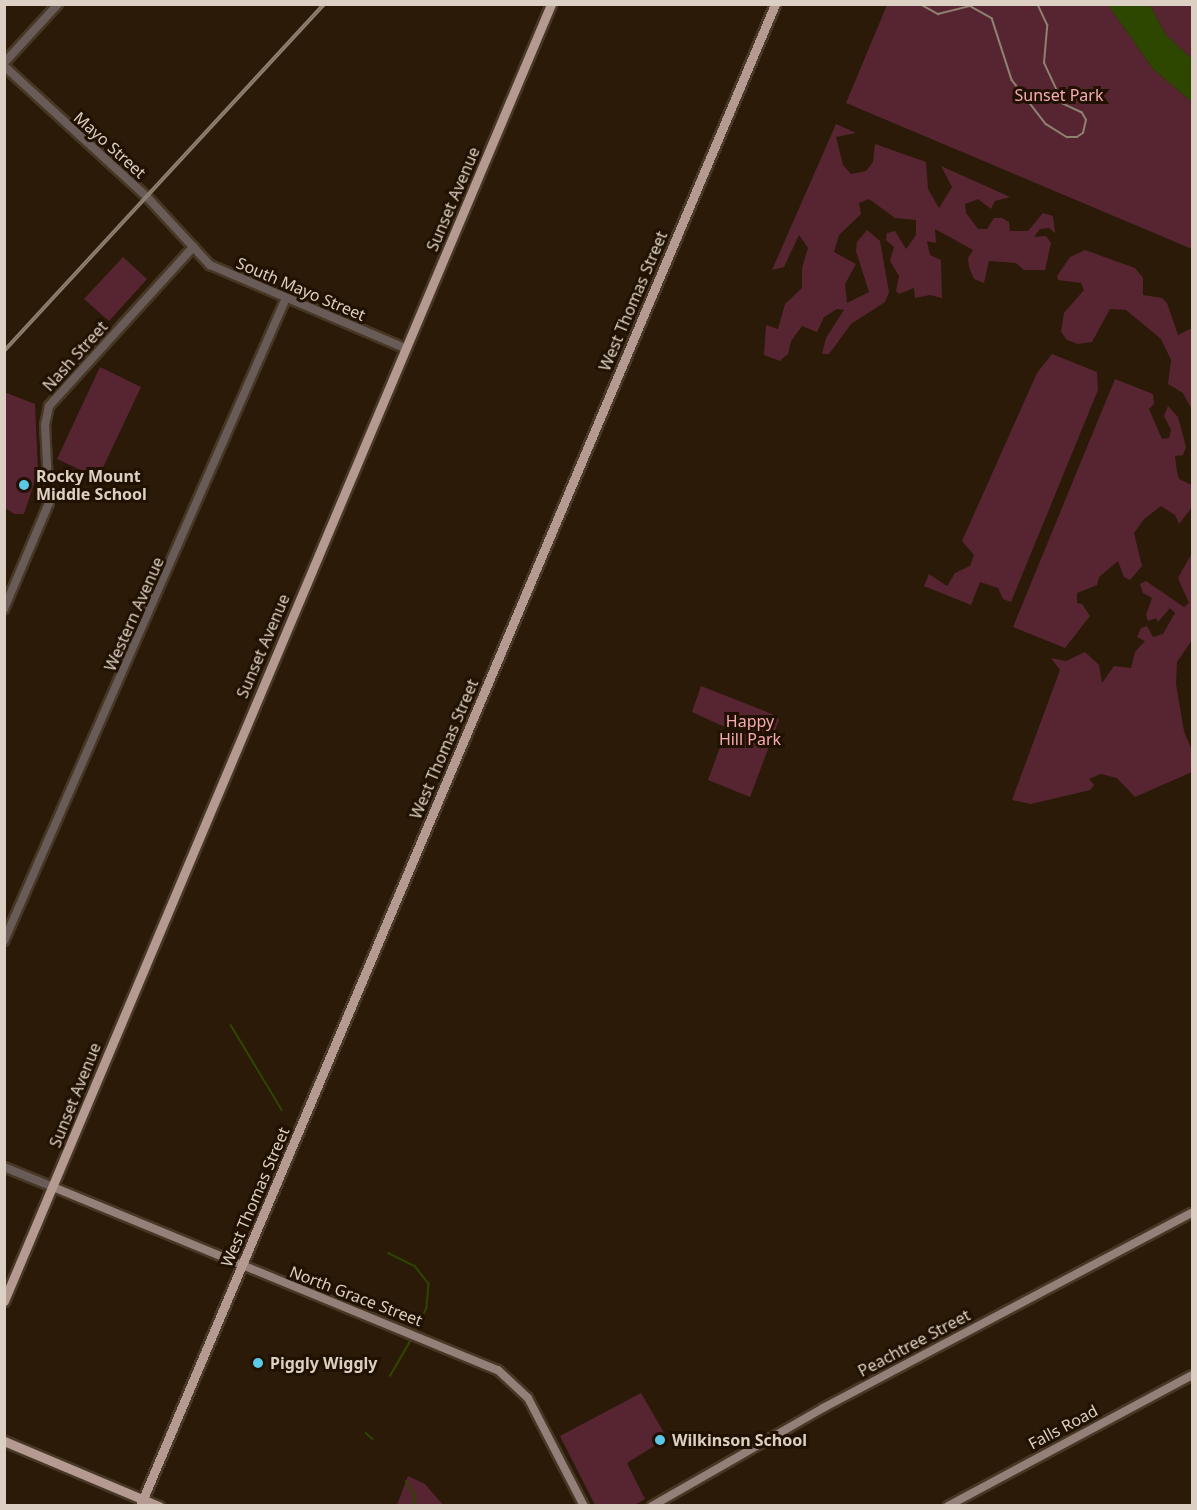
<!DOCTYPE html>
<html>
<head>
<meta charset="utf-8">
<style>
  body { margin:0 }
  #map { position:relative; width:1197px; height:1510px; overflow:hidden; background:#2b1a07; font-family:"Noto Sans",sans-serif }
  div>[style] { position:absolute }
  [style*='--x'] { left:calc(var(--x)*1px); top:calc(var(--y)*1px); width:calc(var(--w)*1px); rotate:calc(var(--a)*1deg) }
  .green>* { inset:0; background:#572531 }
  .water>* { inset:0; background:#2d4600 }
  .stream>* { height:1.5px; margin:-0.75px; padding:0 0.75px; transform-origin:0.75px; border-radius:0.75px; background:#2d4600 }
  .roads { filter:drop-shadow(2px 0 #473725) drop-shadow(-2px 0 #473725) drop-shadow(0 2px #473725) drop-shadow(0 -2px #473725) }
  .tertiary>* { height:8px; margin:-4px; padding:0 4px; transform-origin:4px; border-radius:4px; background:#695c58 }
  .secondary>* { height:8px; margin:-4px; padding:0 4px; transform-origin:4px; border-radius:4px; background:#947f79 }
  .primary>* { height:9px; margin:-4.5px; padding:0 4.5px; transform-origin:4.5px; border-radius:4.5px; background:#b59a92 }
  .tram>* { height:1.5px; margin:-0.75px; padding:0 0.75px; transform-origin:0.75px; border-radius:0.75px; background:#8f8172 }
  .rail>* { height:4px; margin-top:-2px; transform-origin:0; background:repeating-linear-gradient(90deg,#211101 0 4.5px,#8f8172 0 9px); box-sizing:border-box; border-block:2px solid #8f8172 }
  .dots>* { width:16px; height:16px; translate:-50% -50%; box-sizing:border-box; border:3px solid #211101; border-radius:50% }
  span { translate:-50% -50%; white-space:nowrap; text-align:center; line-height:1.15; -webkit-text-stroke:6px #211101; paint-order:stroke }
  .park-label { font-size:16px; color:#f7abb8 }
  .street-label { font-size:16px; color:#dcd0c5 }
  .poi-label { font-size:16px; color:#dcd0c5; font-weight:700 }
  .left { translate:0 -50%; text-align:left }
  .frame { position:absolute; inset:0; border:6px solid #dcd0c5; pointer-events:none }
</style>
</head>
<body>
<div id="map">
  <div class="green">
    <div style="clip-path:polygon(887px 5px,1108px 5px,1153px 69px,1192px 102px,1192px 249px,846px 103px)"></div>
    <div style="clip-path:polygon(1150px 5px,1192px 5px,1192px 59px,1166px 35px)"></div>
    <div style="clip-path:polygon(836px 124px,856px 133px,836px 137px,843px 165px,851px 174px,866px 171px,873px 162px,875px 144px,926px 162px,928px 189px,939px 208px,952px 187px,941px 166px,1010px 197px,995px 201px,991px 209px,978px 199px,965px 204px,966px 213px,978px 229px,987px 229px,994px 218px,1002px 218px,1009px 222px,1010px 231px,1028px 231px,1043px 213px,1053px 216px,1055px 233px,1049px 228px,1040px 229px,1034px 237px,1046px 236px,1051px 243px,1045px 270px,1024px 270px,1016px 263px,989px 261px,984px 283px,974px 279px,969px 267px,968px 258px,973px 250px,935px 229px,936px 243px,927px 241px,930px 255px,941px 260px,942px 298px,930px 295px,915px 298px,914px 288px,899px 294px,896px 291px,899px 276px,890px 261px,894px 247px,886px 240px,887px 233px,895px 231px,906px 249px,916px 235px,916px 220px,895px 218px,869px 199px,859px 203px,861px 214px,839px 235px,834px 252px,856px 264px,845px 284px,847px 303px,869px 292px,856px 251px,857px 242px,867px 230px,880px 241px,889px 292px,885px 302px,851px 324px,829px 354px,822px 354px,826px 338px,844px 310px,837px 309px,824px 317px,817px 332px,802px 326px,791px 341px,788px 354px,780px 361px,764px 355px,766px 325px,778px 329px,785px 304px,802px 288px,802px 268px,808px 248px,799px 235px,784px 267px,772px 270px)"></div>
    <div style="clip-path:polygon(1085px 250px,1135px 268px,1143px 278px,1143px 295px,1162px 298px,1167px 303px,1178px 335px,1192px 328px,1192px 410px,1183px 393px,1168px 384px,1171px 360px,1161px 339px,1126px 310px,1110px 309px,1092px 342px,1078px 344px,1067px 340px,1061px 332px,1064px 313px,1084px 290px,1081px 283px,1058px 280px,1057px 276px,1070px 257px)"></div>
    <div style="clip-path:polygon(123px 257px,147px 279px,109px 321px,84px 299px)"></div>
    <div style="clip-path:polygon(1052px 354px,1097px 372px,1098px 390px,1011px 602px,1003px 599px,998px 588px,980px 582px,971px 605px,924px 586px,929px 574px,947px 586px,955px 573px,970px 566px,974px 555px,962px 541px,1037px 373px)"></div>
    <div style="clip-path:polygon(100px 367px,141px 387px,98px 478px,57px 459px)"></div>
    <div style="clip-path:polygon(1115px 379px,1153px 394px,1154px 404px,1149px 409px,1162px 439px,1169px 438px,1171px 430px,1164px 416px,1168px 406px,1178px 417px,1186px 447px,1183px 455px,1175px 456px,1177px 472px,1179px 479px,1192px 485px,1192px 507px,1179px 524px,1175px 515px,1161px 506px,1144px 519px,1134px 533px,1142px 566px,1130px 580px,1124px 577px,1118px 561px,1099px 577px,1097px 585px,1077px 593px,1077px 603px,1082px 604px,1090px 616px,1065px 648px,1013px 627px)"></div>
    <div style="clip-path:polygon(4px 392px,35px 404px,38px 471px,24px 514px,14px 514px,5px 508px)"></div>
    <div style="clip-path:polygon(1192px 553px,1192px 640px,1177px 662px,1176px 684px,1184px 731px,1192px 751px,1192px 772px,1135px 797px,1117px 778px,1101px 774px,1089px 779px,1094px 785px,1090px 790px,1031px 804px,1012px 800px,1060px 670px,1051px 658px,1066px 661px,1085px 652px,1099px 665px,1102px 683px,1114px 666px,1131px 668px,1135px 652px,1145px 641px,1137px 637px,1141px 628px,1147px 626px,1153px 637px,1163px 634px,1175px 613px,1170px 608px,1158px 622px,1156px 618px,1148px 621px,1146px 615px,1152px 598px,1143px 593px,1140px 584px,1146px 581px,1184px 607px,1189px 603px,1178px 578px)"></div>
    <div style="clip-path:polygon(701px 686px,777px 716px,779px 720px,750px 797px,708px 780px,727px 728px,692px 712px)"></div>
    <div style="clip-path:polygon(641px 1393px,667px 1438px,627px 1463px,645px 1499px,635px 1505px,595px 1505px,560px 1436px)"></div>
    <div style="clip-path:polygon(408px 1476px,425px 1484px,443px 1505px,397px 1505px)"></div>
  </div>
  <div class="water">
    <div style="clip-path:polygon(1108px 5px,1150px 5px,1166px 35px,1192px 59px,1192px 102px,1153px 69px)"></div>
  </div>
  <div class="stream">
    <div style="--x:231;--y:1025;--w:99;--a:59"></div>
    <div style="--x:388;--y:1253;--w:30;--a:26"></div>
    <div style="--x:415;--y:1266;--w:23;--a:52"></div>
    <div style="--x:429;--y:1284;--w:24;--a:95"></div>
    <div style="--x:427;--y:1308;--w:25;--a:116"></div>
    <div style="--x:390;--y:1376;--w:44;--a:-59.9"></div>
    <div style="--x:366;--y:1433;--w:9;--a:41"></div>
    <div style="--x:406;--y:1481;--w:17;--a:57"></div>
    <div style="--x:415;--y:1495;--w:8;--a:97"></div>
    <div style="--x:414;--y:1503;--w:6;--a:31"></div>
  </div>
  <div class="roads">
    <div class="tertiary">
      <div style="--x:4;--y:63;--w:80;--a:-47.5"></div>
      <div style="--x:4;--y:66;--w:194;--a:42.5"></div>
      <div style="--x:147;--y:197;--w:93;--a:47.2"></div>
      <div style="--x:210;--y:265;--w:212;--a:23.1"></div>
      <div style="--x:4;--y:609;--w:115;--a:-67"></div>
      <div style="--x:49;--y:503;--w:78;--a:-92.9"></div>
      <div style="--x:45;--y:425;--w:19;--a:-78"></div>
      <div style="--x:49;--y:406;--w:215;--a:-47.8"></div>
      <div style="--x:4;--y:941;--w:702;--a:-66.32"></div>
      <div style="--x:4;--y:1167;--w:53;--a:22.2"></div>
    </div>
    <div class="secondary">
      <div style="--x:53;--y:1187;--w:481;--a:22.4"></div>
      <div style="--x:498;--y:1370;--w:41;--a:43"></div>
      <div style="--x:528;--y:1398;--w:122;--a:62.6"></div>
      <div style="--x:652;--y:1506;--w:197;--a:-29.8"></div>
      <div style="--x:823;--y:1408;--w:417;--a:-27.9"></div>
      <div style="--x:948;--y:1506;--w:277;--a:-28.2"></div>
    </div>
    <div class="primary">
      <div style="--x:4;--y:1301;--w:1408;--a:-67.13"></div>
      <div style="--x:4;--y:1441;--w:168;--a:22.8"></div>
      <div style="--x:140;--y:1506;--w:1631;--a:-67.08"></div>
    </div>
  </div>
  <div class="tram">
    <div style="--x:920;--y:4;--w:21;--a:29"></div>
    <div style="--x:938;--y:14;--w:33;--a:-14"></div>
    <div style="--x:970;--y:6;--w:25;--a:29"></div>
    <div style="--x:992;--y:18;--w:65;--a:72.1"></div>
    <div style="--x:1012;--y:80;--w:56;--a:52.3"></div>
    <div style="--x:1046;--y:124;--w:25;--a:32"></div>
    <div style="--x:1067;--y:137;--w:10;--a:0"></div>
    <div style="--x:1077;--y:137;--w:7;--a:-34"></div>
    <div style="--x:1083;--y:133;--w:13;--a:-77"></div>
    <div style="--x:1086;--y:120;--w:8;--a:-120"></div>
    <div style="--x:1082;--y:113;--w:21;--a:-155"></div>
    <div style="--x:1063;--y:104;--w:45;--a:-114.9"></div>
    <div style="--x:1044;--y:63;--w:38;--a:-85"></div>
    <div style="--x:1047;--y:25;--w:23;--a:-115"></div>
  </div>
  <div class="rail">
    <div style="--x:4;--y:351;--w:472;--a:-47.3"></div>
  </div>
  <div class="dots">
    <div style="left:24px;top:485px;background:#5bc8e6"></div>
    <div style="left:258px;top:1363px;background:#5bc8e6"></div>
    <div style="left:660px;top:1440px;background:#5bc8e6"></div>
  </div>
  <div class="park-label">
    <span style="left:1059px;top:95px">Sunset Park</span>
    <span style="left:750px;top:730px">Happy<br>Hill Park</span>
  </div>
  <div class="street-label">
    <span style="left:110px;top:145px;rotate:42deg">Mayo Street</span>
    <span style="left:453px;top:199px;rotate:-67deg">Sunset Avenue</span>
    <span style="left:301px;top:289px;rotate:23deg">South Mayo Street</span>
    <span style="left:633px;top:301px;rotate:-67deg">West Thomas Street</span>
    <span style="left:75px;top:356px;rotate:-48deg">Nash Street</span>
    <span style="left:134px;top:614px;rotate:-66deg">Western Avenue</span>
    <span style="left:263px;top:646px;rotate:-67deg">Sunset Avenue</span>
    <span style="left:444px;top:749px;rotate:-67deg">West Thomas Street</span>
    <span style="left:75px;top:1095px;rotate:-68deg">Sunset Avenue</span>
    <span style="left:255px;top:1197px;rotate:-67deg">West Thomas Street</span>
    <span style="left:356px;top:1296px;rotate:21deg">North Grace Street</span>
    <span style="left:914px;top:1343px;rotate:-28deg">Peachtree Street</span>
    <span style="left:1063px;top:1427px;rotate:-28deg">Falls Road</span>
  </div>
  <div class="poi-label">
    <span class="left" style="left:36px;top:485px">Rocky Mount<br>Middle School</span>
    <span class="left" style="left:270px;top:1363px">Piggly Wiggly</span>
    <span class="left" style="left:672px;top:1440px">Wilkinson School</span>
  </div>
  <div class="frame"></div>
</div>
</body>
</html>
